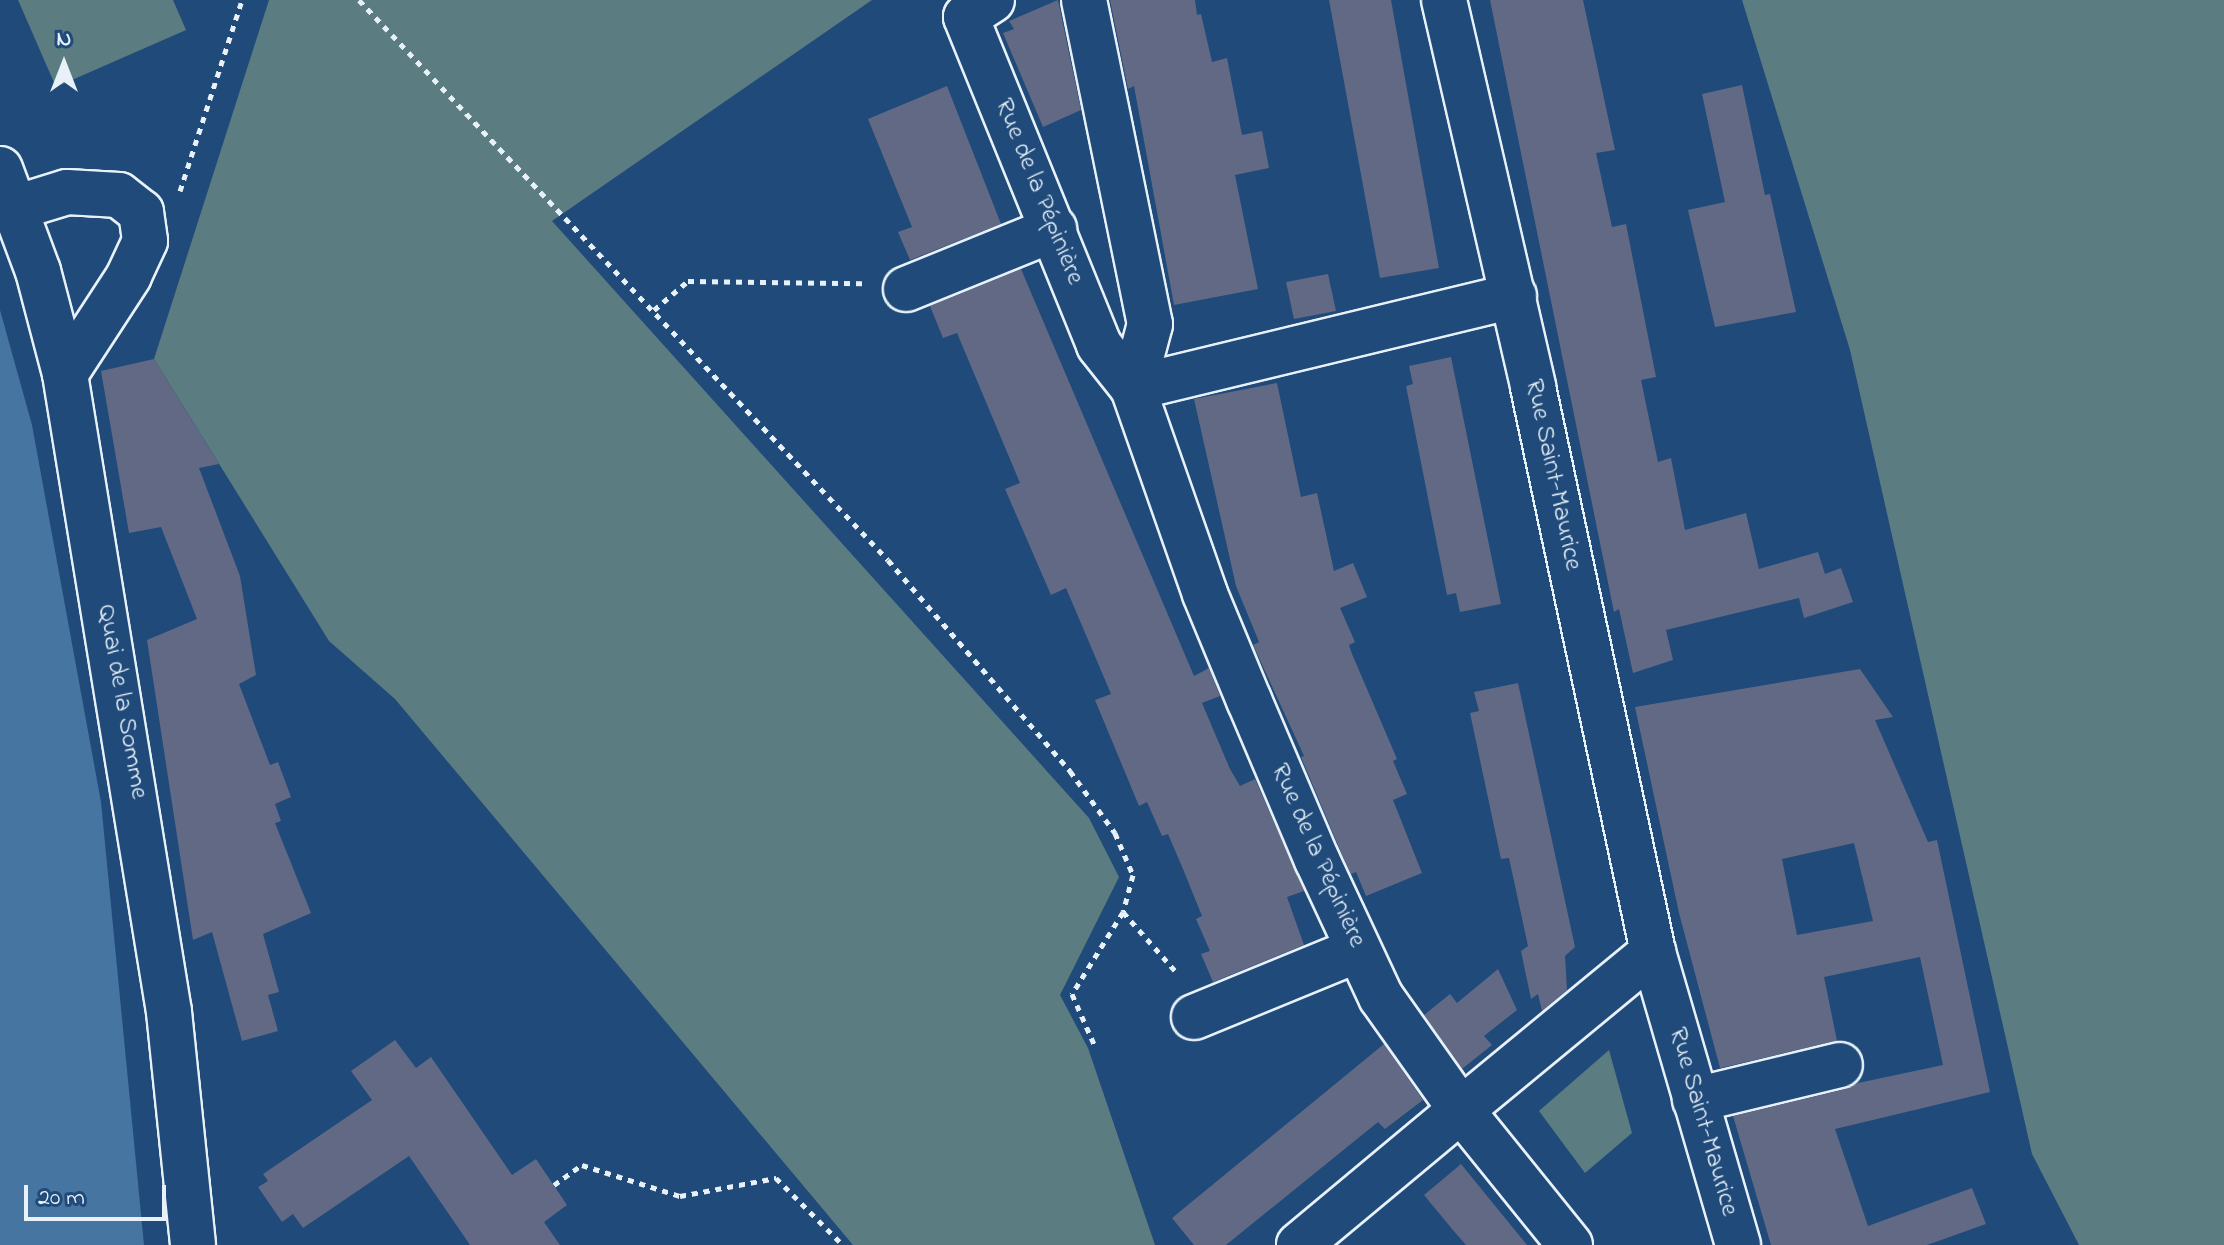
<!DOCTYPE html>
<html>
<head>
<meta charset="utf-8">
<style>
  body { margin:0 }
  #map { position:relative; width:2224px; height:1245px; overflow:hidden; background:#1f4a7a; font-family:"Indie Flower",sans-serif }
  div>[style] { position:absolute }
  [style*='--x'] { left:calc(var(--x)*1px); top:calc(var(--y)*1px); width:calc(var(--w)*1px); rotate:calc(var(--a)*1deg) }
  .green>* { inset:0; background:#5b7c81 }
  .water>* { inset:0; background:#4675a2 }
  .building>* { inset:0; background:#616985 }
  .path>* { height:5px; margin-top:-2.5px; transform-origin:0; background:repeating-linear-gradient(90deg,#e8f1f8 0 6px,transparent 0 12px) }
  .roads { filter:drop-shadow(2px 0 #e8f1f8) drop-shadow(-2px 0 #e8f1f8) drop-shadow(0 2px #e8f1f8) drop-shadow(0 -2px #e8f1f8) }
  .minor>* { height:44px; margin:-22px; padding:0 22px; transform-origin:22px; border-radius:22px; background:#1f4a7a }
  span { translate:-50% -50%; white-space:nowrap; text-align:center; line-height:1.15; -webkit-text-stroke:8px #1f4a7a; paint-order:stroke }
  .street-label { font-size:26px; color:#e8f1f8 }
  .north { position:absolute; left:24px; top:24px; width:80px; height:80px; -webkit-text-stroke:6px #1f4a7a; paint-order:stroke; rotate:0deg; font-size:22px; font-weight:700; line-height:32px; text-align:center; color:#e8f1f8 }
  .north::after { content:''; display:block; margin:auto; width:28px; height:36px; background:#e8f1f8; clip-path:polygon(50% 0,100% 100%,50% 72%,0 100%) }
  .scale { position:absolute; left:24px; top:1185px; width:142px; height:36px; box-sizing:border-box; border:4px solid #e8f1f8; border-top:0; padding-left:10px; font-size:24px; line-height:28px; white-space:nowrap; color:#e8f1f8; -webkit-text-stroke:6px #1f4a7a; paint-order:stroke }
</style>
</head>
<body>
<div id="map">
  <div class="green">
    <div style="clip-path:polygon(18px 0,173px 0,186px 30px,56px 87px)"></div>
    <div style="clip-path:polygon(269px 0,872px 0,552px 221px,1089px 818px,1119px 877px,1060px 995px,1088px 1048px,1155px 1245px,853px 1245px,395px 699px,329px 641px,154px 359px)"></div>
    <div style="clip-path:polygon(1742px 0,2224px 0,2224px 1245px,2079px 1245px,2032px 1154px,1850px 350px)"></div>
    <div style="clip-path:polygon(1609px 1050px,1632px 1133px,1585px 1173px,1539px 1111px)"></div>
  </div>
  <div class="water">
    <div style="clip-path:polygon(0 310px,32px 425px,101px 802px,144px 1245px,0 1245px)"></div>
  </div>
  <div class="building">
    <div style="clip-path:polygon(1058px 0,1081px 110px,1043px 127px,1003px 33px,1014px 29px,1009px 21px)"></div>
    <div style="clip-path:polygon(1110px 0,1195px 0,1197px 15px,1201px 14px,1212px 62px,1227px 58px,1242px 135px,1262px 131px,1269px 168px,1235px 175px,1258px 289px,1174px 305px,1134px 86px,1128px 89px)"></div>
    <div style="clip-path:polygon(1329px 0,1391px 0,1439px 268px,1380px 278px)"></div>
    <div style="clip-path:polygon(1490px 0,1583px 0,1615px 150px,1596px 153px,1612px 227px,1626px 224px,1656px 377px,1641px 380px,1658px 462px,1671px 458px,1685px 530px,1746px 513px,1759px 569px,1818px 552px,1825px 574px,1841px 568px,1853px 602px,1804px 618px,1799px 598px,1666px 630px,1673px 660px,1633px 673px,1619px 609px,1614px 612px)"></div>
    <div style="clip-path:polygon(1742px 85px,1765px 195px,1770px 194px,1796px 312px,1715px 327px,1688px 210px,1725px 202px,1702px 94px)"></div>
    <div style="clip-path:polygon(947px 86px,1001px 224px,910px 260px,898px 232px,912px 227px,868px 119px)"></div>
    <div style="clip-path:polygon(1021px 269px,1194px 676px,1209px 668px,1220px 696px,1202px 703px,1230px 769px,1240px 786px,1255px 779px,1304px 891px,1287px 897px,1304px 945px,1213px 982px,1201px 954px,1210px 951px,1196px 919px,1202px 916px,1183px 869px,1168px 834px,1162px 836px,1147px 802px,1139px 806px,1095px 700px,1111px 694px,1066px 588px,1051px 595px,1005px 489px,1020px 483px,957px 333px,943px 338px,930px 306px)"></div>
    <div style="clip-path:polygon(1328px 274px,1336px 311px,1294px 319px,1286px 282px)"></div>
    <div style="clip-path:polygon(1451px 357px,1501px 604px,1460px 612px,1456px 593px,1447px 595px,1406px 386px,1413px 384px,1409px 366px)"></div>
    <div style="clip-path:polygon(154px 359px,219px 464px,199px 468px,240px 576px,256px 675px,239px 684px,270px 765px,278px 762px,291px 797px,275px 804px,281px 821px,275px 823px,311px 913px,263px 934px,279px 992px,268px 995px,278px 1031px,242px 1041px,212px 932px,193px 940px,147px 640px,197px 619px,161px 527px,129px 533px,101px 371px)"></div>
    <div style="clip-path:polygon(1277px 383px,1301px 497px,1317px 493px,1334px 571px,1353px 563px,1367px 597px,1340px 608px,1355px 642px,1349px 645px,1352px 654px,1397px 759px,1393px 761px,1407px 794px,1393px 800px,1422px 873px,1366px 896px,1356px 872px,1351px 874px,1340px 850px,1301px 757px,1304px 756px,1253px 645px,1259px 642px,1236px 586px,1194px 399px)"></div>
    <div style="clip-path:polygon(evenodd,1860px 669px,1893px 717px,1875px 720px,1928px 842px,1937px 840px,1990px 1092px,1835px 1129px,1868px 1226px,1972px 1188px,1986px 1224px,1927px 1245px,1771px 1245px,1733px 1116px,1846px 1089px,1858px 1083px,1943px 1065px,1920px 957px,1824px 977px,1837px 1041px,1720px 1068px,1679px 913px,1635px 707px,1860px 669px,1854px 843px,1873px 921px,1797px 935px,1782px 859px,1854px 843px)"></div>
    <div style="clip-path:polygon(1518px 683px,1575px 947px,1565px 956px,1567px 990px,1542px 1011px,1538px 994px,1531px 999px,1521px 951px,1528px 946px,1509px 858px,1501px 859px,1470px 713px,1479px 711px,1474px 692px)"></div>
    <div style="clip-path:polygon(1498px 969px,1517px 1010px,1484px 1036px,1492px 1045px,1462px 1069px,1424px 1015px,1450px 994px,1457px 1003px)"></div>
    <div style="clip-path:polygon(395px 1040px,416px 1068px,431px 1057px,512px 1175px,536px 1159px,567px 1205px,544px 1222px,560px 1245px,470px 1245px,409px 1156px,303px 1228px,293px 1214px,282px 1222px,258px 1187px,268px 1181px,263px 1174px,372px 1100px,351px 1071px)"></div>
    <div style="clip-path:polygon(1384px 1044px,1423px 1100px,1385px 1129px,1378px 1122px,1226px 1245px,1194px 1245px,1172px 1218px)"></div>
    <div style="clip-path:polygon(1461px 1164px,1527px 1245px,1466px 1245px,1452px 1229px,1424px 1195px)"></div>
  </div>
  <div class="path">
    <div style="--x:359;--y:0;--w:770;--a:46.63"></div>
    <div style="--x:888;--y:560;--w:279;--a:49.2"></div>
    <div style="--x:1070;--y:771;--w:77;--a:54"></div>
    <div style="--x:1115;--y:833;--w:46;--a:66.8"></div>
    <div style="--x:1133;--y:875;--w:38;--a:105"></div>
    <div style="--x:1123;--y:912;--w:97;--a:121.9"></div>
    <div style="--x:1072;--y:994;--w:55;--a:66.3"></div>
    <div style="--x:180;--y:191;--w:201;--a:-72"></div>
    <div style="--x:654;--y:310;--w:45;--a:-40.5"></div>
    <div style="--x:688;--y:281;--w:174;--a:0.7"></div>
    <div style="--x:1123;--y:912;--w:83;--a:48.4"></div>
    <div style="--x:554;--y:1185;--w:34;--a:-36"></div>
    <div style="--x:582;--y:1165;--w:103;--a:17.6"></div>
    <div style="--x:680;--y:1196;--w:98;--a:-10.6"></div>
    <div style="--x:776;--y:1178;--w:95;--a:45"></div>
  </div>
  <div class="roads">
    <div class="minor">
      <div style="--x:992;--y:0;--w:31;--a:147"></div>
      <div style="--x:966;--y:17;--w:354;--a:67.9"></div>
      <div style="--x:1099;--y:345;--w:55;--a:51.7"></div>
      <div style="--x:1133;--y:388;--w:218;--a:70.7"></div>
      <div style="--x:1205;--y:594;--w:115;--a:67.5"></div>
      <div style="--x:1249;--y:700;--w:174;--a:67"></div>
      <div style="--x:1317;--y:860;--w:151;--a:65"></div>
      <div style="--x:1381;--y:997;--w:138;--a:54.7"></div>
      <div style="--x:1461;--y:1110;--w:211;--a:140.2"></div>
      <div style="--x:1084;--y:0;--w:331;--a:78.5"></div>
      <div style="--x:1150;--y:324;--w:66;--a:104.9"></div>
      <div style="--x:1133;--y:388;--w:392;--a:-13.6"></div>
      <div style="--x:1444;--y:0;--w:397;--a:77"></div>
      <div style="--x:1533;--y:387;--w:578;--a:78.01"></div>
      <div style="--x:1653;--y:952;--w:305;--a:73.8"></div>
      <div style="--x:0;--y:169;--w:109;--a:69.6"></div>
      <div style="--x:38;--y:271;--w:106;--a:75.3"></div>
      <div style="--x:65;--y:374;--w:646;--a:80.74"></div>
      <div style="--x:169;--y:1012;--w:234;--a:84.1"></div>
      <div style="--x:15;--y:208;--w:54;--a:-17.1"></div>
      <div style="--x:67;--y:192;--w:52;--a:3.3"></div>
      <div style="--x:119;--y:195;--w:28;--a:38"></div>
      <div style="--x:141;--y:212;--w:29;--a:82"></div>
      <div style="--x:145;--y:241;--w:38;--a:115"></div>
      <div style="--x:129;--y:276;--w:117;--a:123.1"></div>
      <div style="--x:906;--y:289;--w:160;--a:-22.1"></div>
      <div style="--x:1194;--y:1017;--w:176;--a:-22.3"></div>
      <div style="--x:1695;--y:1100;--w:149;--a:-13.6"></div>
      <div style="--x:1570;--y:1245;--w:174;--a:-128.9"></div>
      <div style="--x:1461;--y:1110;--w:249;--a:-39.5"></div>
    </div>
  </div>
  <div class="street-label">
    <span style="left:1038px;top:192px;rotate:68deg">Rue de la Pépinière</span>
    <span style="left:1552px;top:475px;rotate:78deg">Rue Saint-Maurice</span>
    <span style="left:121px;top:702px;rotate:80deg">Quai de la Somme</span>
    <span style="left:1317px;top:856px;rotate:66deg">Rue de la Pépinière</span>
    <span style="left:1702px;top:1122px;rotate:74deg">Rue Saint-Maurice</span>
  </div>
  <div class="north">N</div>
  <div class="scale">20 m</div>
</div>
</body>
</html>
